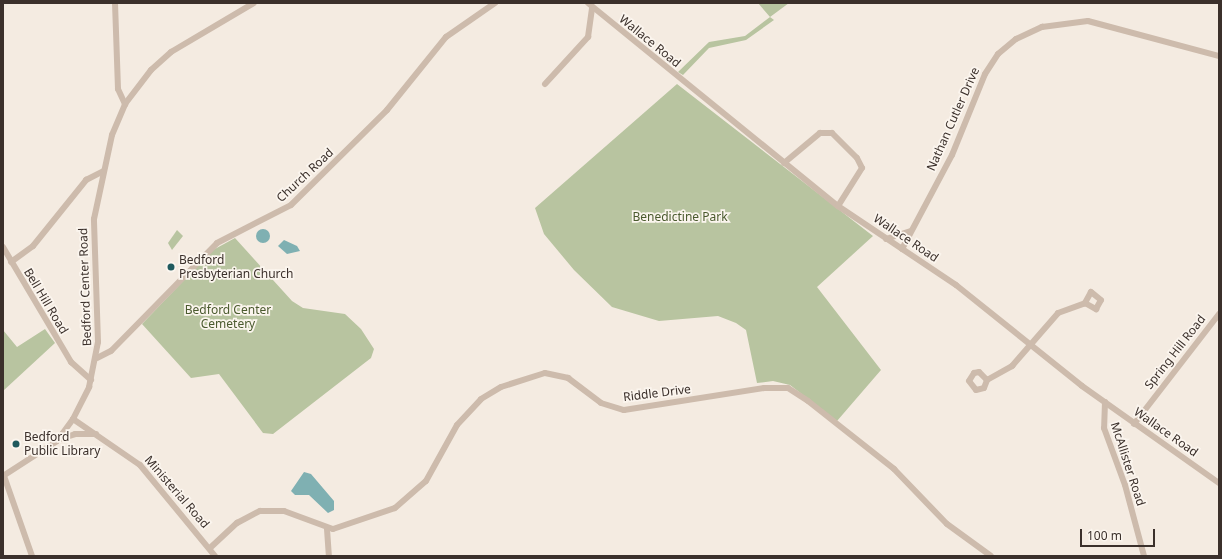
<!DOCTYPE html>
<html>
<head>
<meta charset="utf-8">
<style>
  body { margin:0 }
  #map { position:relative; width:1222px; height:559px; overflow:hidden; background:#f4ebe1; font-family:"Noto Sans",sans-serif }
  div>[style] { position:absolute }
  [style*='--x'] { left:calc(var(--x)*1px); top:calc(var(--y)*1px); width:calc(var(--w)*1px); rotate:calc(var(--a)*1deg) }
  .green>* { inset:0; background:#b8c4a0 }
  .water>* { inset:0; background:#7fb0b2 }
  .round { border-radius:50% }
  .minor>* { height:6px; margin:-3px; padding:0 3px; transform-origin:3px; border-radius:3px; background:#cdbbac }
  .dots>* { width:11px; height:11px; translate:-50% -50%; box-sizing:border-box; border:2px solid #fbf5ee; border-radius:50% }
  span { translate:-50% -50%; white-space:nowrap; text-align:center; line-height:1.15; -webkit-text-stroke:3.5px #fbf5ee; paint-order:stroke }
  .street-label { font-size:12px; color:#3b302b }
  .park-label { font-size:12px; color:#4a5a2e }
  .poi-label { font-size:12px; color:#3b302b }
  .left { translate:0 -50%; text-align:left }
  .frame { position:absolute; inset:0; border:4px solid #3b302b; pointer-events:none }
  .scale { position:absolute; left:1080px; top:529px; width:75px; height:18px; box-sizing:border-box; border:2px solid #3b302b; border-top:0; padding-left:5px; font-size:12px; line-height:14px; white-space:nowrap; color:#3b302b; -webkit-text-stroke:3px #fbf5ee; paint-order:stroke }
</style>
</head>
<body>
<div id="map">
  <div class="green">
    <div style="clip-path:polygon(758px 3px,789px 3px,770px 17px,774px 20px,746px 40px,709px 48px,683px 75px,678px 72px,709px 42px,745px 36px,770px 17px)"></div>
    <div style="clip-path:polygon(677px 84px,873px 236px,817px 287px,881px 370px,837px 421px,790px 385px,773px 381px,757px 383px,746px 330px,736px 323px,718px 316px,659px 321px,612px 307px,574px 270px,544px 234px,535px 208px)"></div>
    <div style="clip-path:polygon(177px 230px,183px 236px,172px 250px,168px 243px)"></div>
    <div style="clip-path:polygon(235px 238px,292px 301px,303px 308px,345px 314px,361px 329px,374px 349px,371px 358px,273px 434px,263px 433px,219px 374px,191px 378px,142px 324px,213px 250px)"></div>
    <div style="clip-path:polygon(45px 329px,55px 343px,3px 391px,3px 330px,17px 347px)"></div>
  </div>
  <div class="water">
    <div class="round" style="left:256px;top:229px;width:14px;height:14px"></div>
    <div style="clip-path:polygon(284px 240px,297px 246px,300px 251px,287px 254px,278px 246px)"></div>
    <div style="clip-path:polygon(304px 472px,311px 474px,334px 501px,334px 510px,328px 513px,309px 495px,295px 495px,291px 491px)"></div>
  </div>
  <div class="minor">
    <div style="--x:115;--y:3;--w:86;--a:88"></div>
    <div style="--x:118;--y:89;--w:17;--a:65"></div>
    <div style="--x:588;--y:3;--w:322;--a:39.1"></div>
    <div style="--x:838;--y:206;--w:142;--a:33.8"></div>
    <div style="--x:956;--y:285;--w:161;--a:38.7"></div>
    <div style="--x:1082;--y:386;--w:168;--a:35.3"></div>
    <div style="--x:545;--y:84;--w:64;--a:-47.5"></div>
    <div style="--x:588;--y:37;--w:30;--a:-82"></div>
    <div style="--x:784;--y:163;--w:47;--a:-39.8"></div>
    <div style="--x:820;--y:133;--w:12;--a:0"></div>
    <div style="--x:832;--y:133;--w:35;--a:45"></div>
    <div style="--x:857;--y:158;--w:11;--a:63"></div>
    <div style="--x:862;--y:168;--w:45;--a:122.3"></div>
    <div style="--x:886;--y:239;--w:25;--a:-18"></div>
    <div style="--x:3;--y:247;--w:134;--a:59.4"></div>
    <div style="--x:71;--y:362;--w:27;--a:42"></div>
    <div style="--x:902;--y:249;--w:106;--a:-62"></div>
    <div style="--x:952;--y:155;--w:87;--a:-67.8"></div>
    <div style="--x:985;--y:74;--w:24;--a:-57"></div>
    <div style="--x:998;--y:54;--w:23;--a:-40"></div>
    <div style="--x:1016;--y:39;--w:29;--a:-25"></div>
    <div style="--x:1042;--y:27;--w:46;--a:-7.4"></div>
    <div style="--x:1088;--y:21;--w:136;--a:15"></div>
    <div style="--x:11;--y:262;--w:27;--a:-36"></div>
    <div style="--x:33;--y:246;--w:85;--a:-51.2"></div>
    <div style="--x:86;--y:180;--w:20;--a:-27"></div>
    <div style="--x:97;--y:358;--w:16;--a:-27"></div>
    <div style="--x:111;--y:351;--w:151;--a:-45.5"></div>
    <div style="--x:217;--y:243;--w:83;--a:-27.2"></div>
    <div style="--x:291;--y:205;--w:135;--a:-44.7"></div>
    <div style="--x:387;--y:110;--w:94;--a:-51.1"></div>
    <div style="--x:446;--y:37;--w:60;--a:-34.8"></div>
    <div style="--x:987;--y:380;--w:11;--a:-135"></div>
    <div style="--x:979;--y:372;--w:5;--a:169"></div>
    <div style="--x:974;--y:373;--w:9;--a:122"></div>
    <div style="--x:969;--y:381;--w:11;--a:52"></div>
    <div style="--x:976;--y:390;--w:8;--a:-14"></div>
    <div style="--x:984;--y:388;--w:9;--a:-69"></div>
    <div style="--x:987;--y:380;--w:29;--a:-29"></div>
    <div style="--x:1012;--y:366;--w:70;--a:-49"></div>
    <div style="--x:1058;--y:313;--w:29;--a:-20"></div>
    <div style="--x:1085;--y:303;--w:13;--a:29"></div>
    <div style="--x:1096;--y:309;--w:10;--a:-61"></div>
    <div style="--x:1101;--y:300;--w:13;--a:-141"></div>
    <div style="--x:1091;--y:292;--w:13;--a:119"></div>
    <div style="--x:1105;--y:402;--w:26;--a:92"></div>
    <div style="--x:1104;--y:428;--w:61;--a:69.8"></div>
    <div style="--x:1125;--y:485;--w:73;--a:75"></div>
    <div style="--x:73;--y:419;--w:81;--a:34.5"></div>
    <div style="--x:140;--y:465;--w:118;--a:50.5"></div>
    <div style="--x:1134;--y:424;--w:139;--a:-52.3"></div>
    <div style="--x:60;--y:439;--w:16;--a:-18"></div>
    <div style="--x:75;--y:434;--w:21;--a:0"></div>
    <div style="--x:3;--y:476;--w:64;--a:-32.9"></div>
    <div style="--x:57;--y:441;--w:27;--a:-54"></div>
    <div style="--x:73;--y:419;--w:36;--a:-63"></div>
    <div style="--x:89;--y:387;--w:46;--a:-78.7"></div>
    <div style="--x:98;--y:342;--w:123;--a:-91.9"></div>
    <div style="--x:94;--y:219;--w:86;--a:-77.9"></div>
    <div style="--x:112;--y:135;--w:34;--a:-67"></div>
    <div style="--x:125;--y:104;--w:43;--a:-52.6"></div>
    <div style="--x:151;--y:70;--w:27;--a:-42"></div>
    <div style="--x:171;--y:52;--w:96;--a:-30.6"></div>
    <div style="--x:4;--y:476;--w:85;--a:70.7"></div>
    <div style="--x:327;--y:529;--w:27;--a:86"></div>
    <div style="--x:210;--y:548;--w:37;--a:-43"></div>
    <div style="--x:237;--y:523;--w:26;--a:-28"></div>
    <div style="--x:260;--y:511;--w:24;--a:0"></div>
    <div style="--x:284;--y:511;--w:52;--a:20.2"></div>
    <div style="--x:333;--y:529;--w:65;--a:-18.7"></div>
    <div style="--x:395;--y:508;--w:41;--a:-41.1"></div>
    <div style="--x:426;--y:481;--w:64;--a:-61"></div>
    <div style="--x:457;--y:425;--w:35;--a:-47"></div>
    <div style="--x:481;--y:399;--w:23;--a:-31"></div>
    <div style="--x:501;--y:387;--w:46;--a:-17.7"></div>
    <div style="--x:545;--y:373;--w:24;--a:12"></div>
    <div style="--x:568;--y:378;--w:41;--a:37.1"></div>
    <div style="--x:601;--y:403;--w:24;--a:17"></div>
    <div style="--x:624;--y:410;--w:142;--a:-8.9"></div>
    <div style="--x:764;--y:388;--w:24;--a:0"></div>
    <div style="--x:788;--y:388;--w:24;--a:33"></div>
    <div style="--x:808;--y:401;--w:110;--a:38.3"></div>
    <div style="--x:894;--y:469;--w:76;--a:46.1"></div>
    <div style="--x:947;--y:524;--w:54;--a:36"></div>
  </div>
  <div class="dots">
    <div style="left:171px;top:267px;background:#1f5a5e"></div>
    <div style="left:16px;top:444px;background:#1f5a5e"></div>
  </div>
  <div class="street-label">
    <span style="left:650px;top:41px;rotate:39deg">Wallace Road</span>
    <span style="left:953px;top:119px;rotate:-66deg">Nathan Cutler Drive</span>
    <span style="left:305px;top:175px;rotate:-43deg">Church Road</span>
    <span style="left:906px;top:238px;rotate:34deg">Wallace Road</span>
    <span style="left:85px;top:287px;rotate:-92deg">Bedford Center Road</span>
    <span style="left:46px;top:301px;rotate:59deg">Bell Hill Road</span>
    <span style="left:1175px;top:352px;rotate:-52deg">Spring Hill Road</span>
    <span style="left:657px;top:393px;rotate:-7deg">Riddle Drive</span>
    <span style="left:1166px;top:432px;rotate:35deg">Wallace Road</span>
    <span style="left:1128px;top:464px;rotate:72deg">McAllister Road</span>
    <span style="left:177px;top:492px;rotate:49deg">Ministerial Road</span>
  </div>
  <div class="park-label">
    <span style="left:680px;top:217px">Benedictine Park</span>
    <span style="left:228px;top:317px">Bedford Center<br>Cemetery</span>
  </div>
  <div class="poi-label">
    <span class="left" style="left:179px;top:267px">Bedford<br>Presbyterian Church</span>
    <span class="left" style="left:24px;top:444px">Bedford<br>Public Library</span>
  </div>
  <div class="frame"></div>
  <div class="scale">100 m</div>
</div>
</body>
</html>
